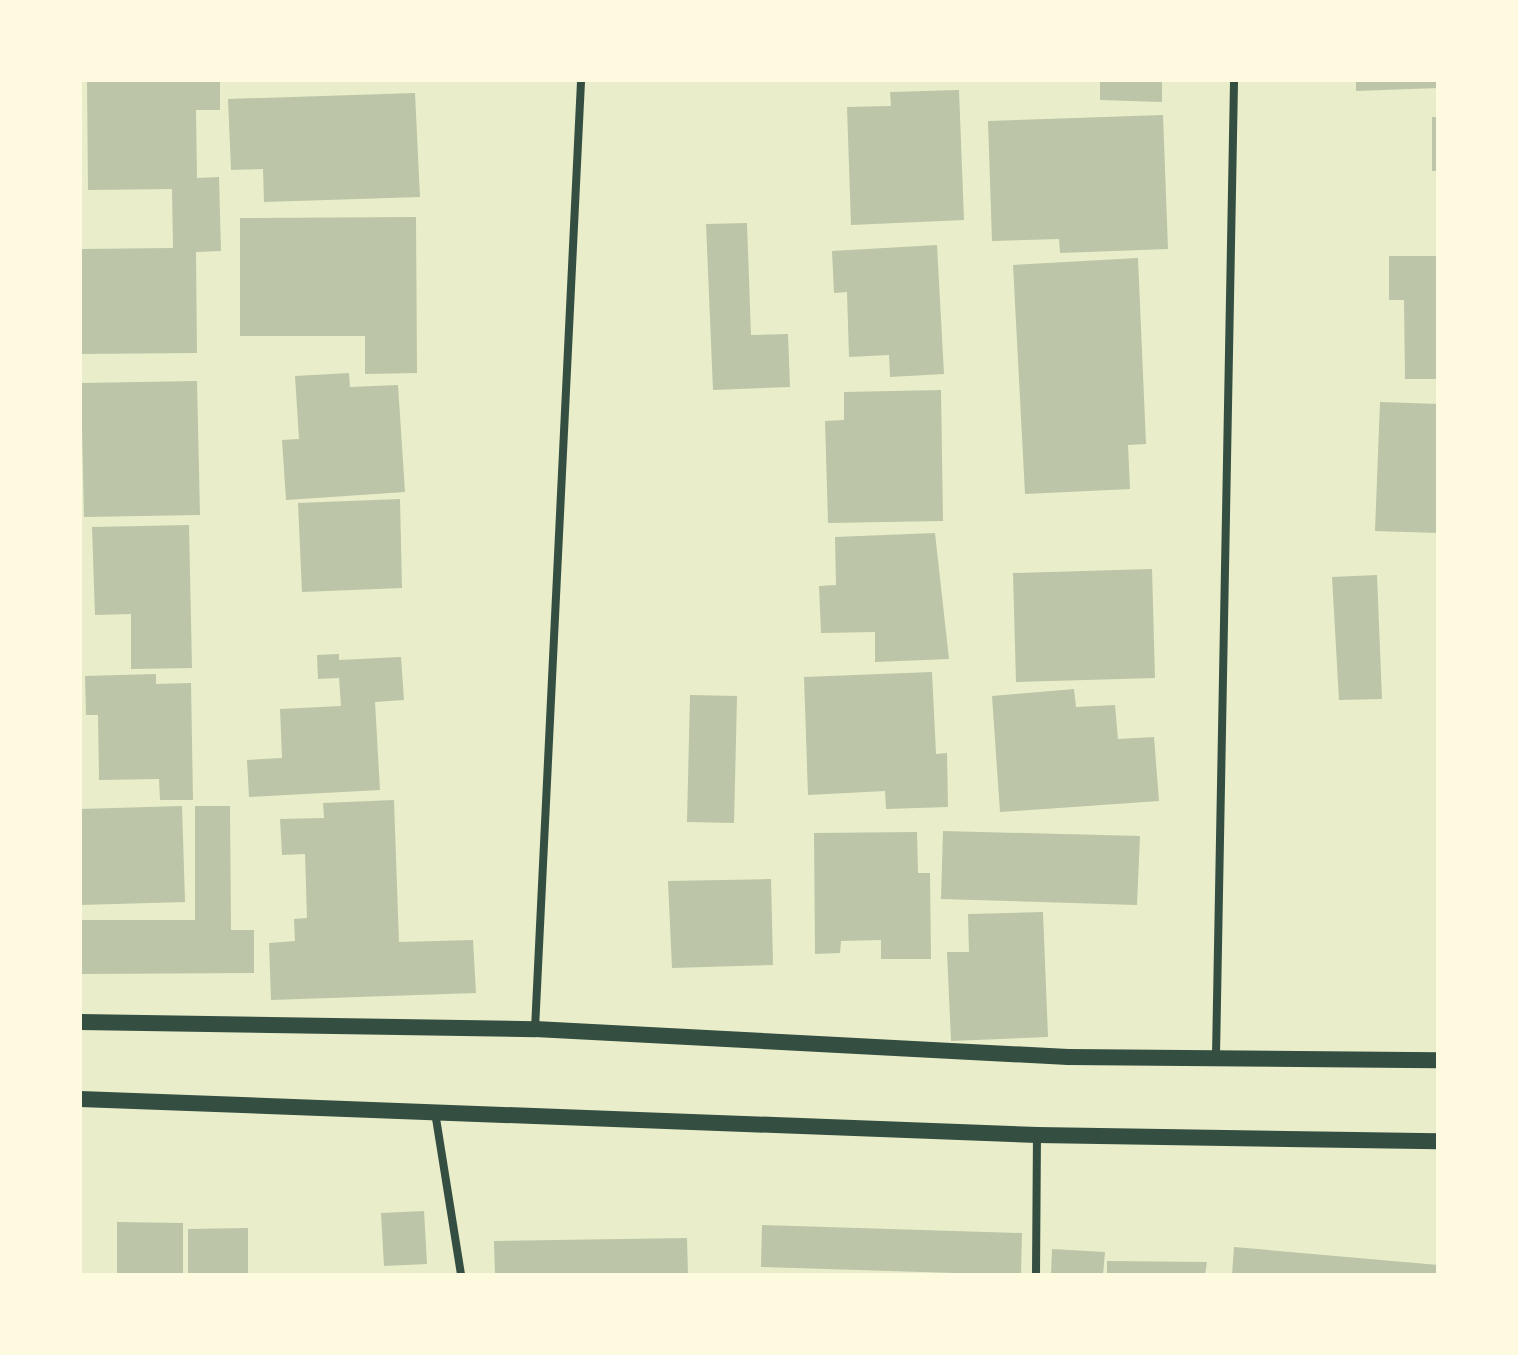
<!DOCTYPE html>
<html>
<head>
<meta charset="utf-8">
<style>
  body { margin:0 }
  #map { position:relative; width:1518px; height:1355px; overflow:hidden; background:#e9edc9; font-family:"IBM Plex Sans",sans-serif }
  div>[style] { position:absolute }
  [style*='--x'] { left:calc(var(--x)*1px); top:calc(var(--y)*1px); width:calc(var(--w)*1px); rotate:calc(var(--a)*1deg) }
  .building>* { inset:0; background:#bcc5a7 }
  .minor>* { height:8px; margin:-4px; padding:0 4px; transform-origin:4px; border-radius:4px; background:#344e41 }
  .secondary>* { height:16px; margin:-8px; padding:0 8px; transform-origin:8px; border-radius:8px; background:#344e41 }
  span { translate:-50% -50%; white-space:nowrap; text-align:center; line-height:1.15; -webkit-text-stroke:6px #fefae0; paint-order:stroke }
  .frame { position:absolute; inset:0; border:82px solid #fefae0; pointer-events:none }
</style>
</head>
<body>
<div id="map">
  <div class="building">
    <div style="clip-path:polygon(87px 80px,220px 80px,220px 110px,196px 110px,197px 178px,219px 177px,221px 251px,196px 252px,197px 353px,80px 354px,80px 249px,173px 248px,172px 189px,88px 190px)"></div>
    <div style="clip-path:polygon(1100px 80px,1162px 80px,1162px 102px,1100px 100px)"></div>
    <div style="clip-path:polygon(1356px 80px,1438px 80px,1438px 88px,1356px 91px)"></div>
    <div style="clip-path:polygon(959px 90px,964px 220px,851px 225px,847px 107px,891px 106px,890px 92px)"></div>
    <div style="clip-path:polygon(415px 93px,420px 197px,264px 202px,263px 169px,231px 170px,228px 99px)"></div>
    <div style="clip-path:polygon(1163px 115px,1168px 249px,1060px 253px,1059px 239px,992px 241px,988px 121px)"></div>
    <div style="clip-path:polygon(1432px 117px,1438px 117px,1438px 171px,1432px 171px)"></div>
    <div style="clip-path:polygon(416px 217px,417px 373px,365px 374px,365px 336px,240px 336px,240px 218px)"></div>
    <div style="clip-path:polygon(747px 223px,751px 335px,788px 334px,790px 387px,713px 390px,706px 224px)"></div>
    <div style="clip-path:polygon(937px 245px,944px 374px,890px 377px,889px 355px,849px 357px,847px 292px,834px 293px,832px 251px)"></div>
    <div style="clip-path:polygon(1389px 256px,1438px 256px,1438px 379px,1405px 379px,1404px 300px,1389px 300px)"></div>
    <div style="clip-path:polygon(1138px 258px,1146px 444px,1128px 445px,1130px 489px,1025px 494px,1013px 265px)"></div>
    <div style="clip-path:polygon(349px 373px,350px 387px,398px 385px,405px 492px,286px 500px,282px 440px,299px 439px,295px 376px)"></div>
    <div style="clip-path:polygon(197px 381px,200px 515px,84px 517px,81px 383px)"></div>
    <div style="clip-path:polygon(941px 390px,943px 521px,828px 523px,825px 421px,844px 420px,844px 392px)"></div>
    <div style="clip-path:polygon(1380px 402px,1438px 404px,1438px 533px,1375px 531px)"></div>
    <div style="clip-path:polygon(400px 499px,402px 588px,302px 592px,298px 503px)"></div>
    <div style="clip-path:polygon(189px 525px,192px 668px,131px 669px,131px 614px,95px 615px,92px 527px)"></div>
    <div style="clip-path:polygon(935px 533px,949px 659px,875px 662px,875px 632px,821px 633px,819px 586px,836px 585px,835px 537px)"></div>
    <div style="clip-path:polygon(1152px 569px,1155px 678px,1016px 682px,1013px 573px)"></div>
    <div style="clip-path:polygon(1377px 575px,1382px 699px,1339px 700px,1332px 577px)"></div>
    <div style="clip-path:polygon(339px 654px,339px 660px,401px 657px,404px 700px,375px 702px,380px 790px,249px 797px,247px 760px,282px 758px,280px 709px,341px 706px,339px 678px,318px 679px,317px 655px)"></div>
    <div style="clip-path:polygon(932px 672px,936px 754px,947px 753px,948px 807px,886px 809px,885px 791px,808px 795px,804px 677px)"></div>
    <div style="clip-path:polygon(156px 674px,156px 684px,191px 683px,193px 800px,160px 800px,159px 779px,99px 780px,98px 715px,86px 715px,85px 676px)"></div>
    <div style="clip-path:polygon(1074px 689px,1076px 707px,1115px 705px,1118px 739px,1154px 737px,1159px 801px,1000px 812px,992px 696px)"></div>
    <div style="clip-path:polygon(690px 695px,737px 696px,734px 823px,687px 822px)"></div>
    <div style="clip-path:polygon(394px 800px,399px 942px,473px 940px,476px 993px,271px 1000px,269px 943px,295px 941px,294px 919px,307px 918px,305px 854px,282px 855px,280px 819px,324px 818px,323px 803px)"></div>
    <div style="clip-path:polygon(182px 806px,185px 902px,80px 905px,80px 809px)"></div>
    <div style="clip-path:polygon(195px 806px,230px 806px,231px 930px,254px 930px,254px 973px,80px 974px,80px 920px,195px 920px)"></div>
    <div style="clip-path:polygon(943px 831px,1140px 836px,1137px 905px,941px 899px)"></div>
    <div style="clip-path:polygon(917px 832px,918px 873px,930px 873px,931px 959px,881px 959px,881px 940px,841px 941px,840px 953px,815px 954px,814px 833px)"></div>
    <div style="clip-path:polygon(771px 879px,773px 965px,672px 968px,668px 881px)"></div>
    <div style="clip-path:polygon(1043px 912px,1048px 1037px,951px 1041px,947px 952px,969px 952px,968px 914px)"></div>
    <div style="clip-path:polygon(424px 1211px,427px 1264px,384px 1266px,381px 1213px)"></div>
    <div style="clip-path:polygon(117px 1222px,183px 1223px,183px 1275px,117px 1275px)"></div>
    <div style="clip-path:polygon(762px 1225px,1022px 1233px,1021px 1275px,761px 1267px)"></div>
    <div style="clip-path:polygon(248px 1228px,248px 1275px,188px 1275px,188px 1229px)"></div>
    <div style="clip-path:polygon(687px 1238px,688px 1275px,495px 1275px,494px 1241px)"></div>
    <div style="clip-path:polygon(1234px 1247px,1438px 1265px,1438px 1275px,1232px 1275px)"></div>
    <div style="clip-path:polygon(1052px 1249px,1105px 1252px,1103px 1275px,1051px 1275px)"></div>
    <div style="clip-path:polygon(1107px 1261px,1207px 1262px,1205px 1275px,1107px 1275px)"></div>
  </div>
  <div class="minor">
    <div style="--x:535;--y:1029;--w:950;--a:-87.22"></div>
    <div style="--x:1216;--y:1055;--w:975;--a:-88.94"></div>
    <div style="--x:435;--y:1112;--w:165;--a:80.9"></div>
    <div style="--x:1036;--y:1275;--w:140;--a:-89.6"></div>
  </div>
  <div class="secondary">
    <div style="--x:80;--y:1022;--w:455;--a:0.9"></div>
    <div style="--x:535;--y:1029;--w:534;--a:3.01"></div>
    <div style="--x:1068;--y:1057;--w:370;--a:0.5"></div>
    <div style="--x:80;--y:1099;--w:958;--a:2.15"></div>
    <div style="--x:1037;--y:1135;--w:401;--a:0.9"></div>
  </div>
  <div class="frame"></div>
</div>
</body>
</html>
